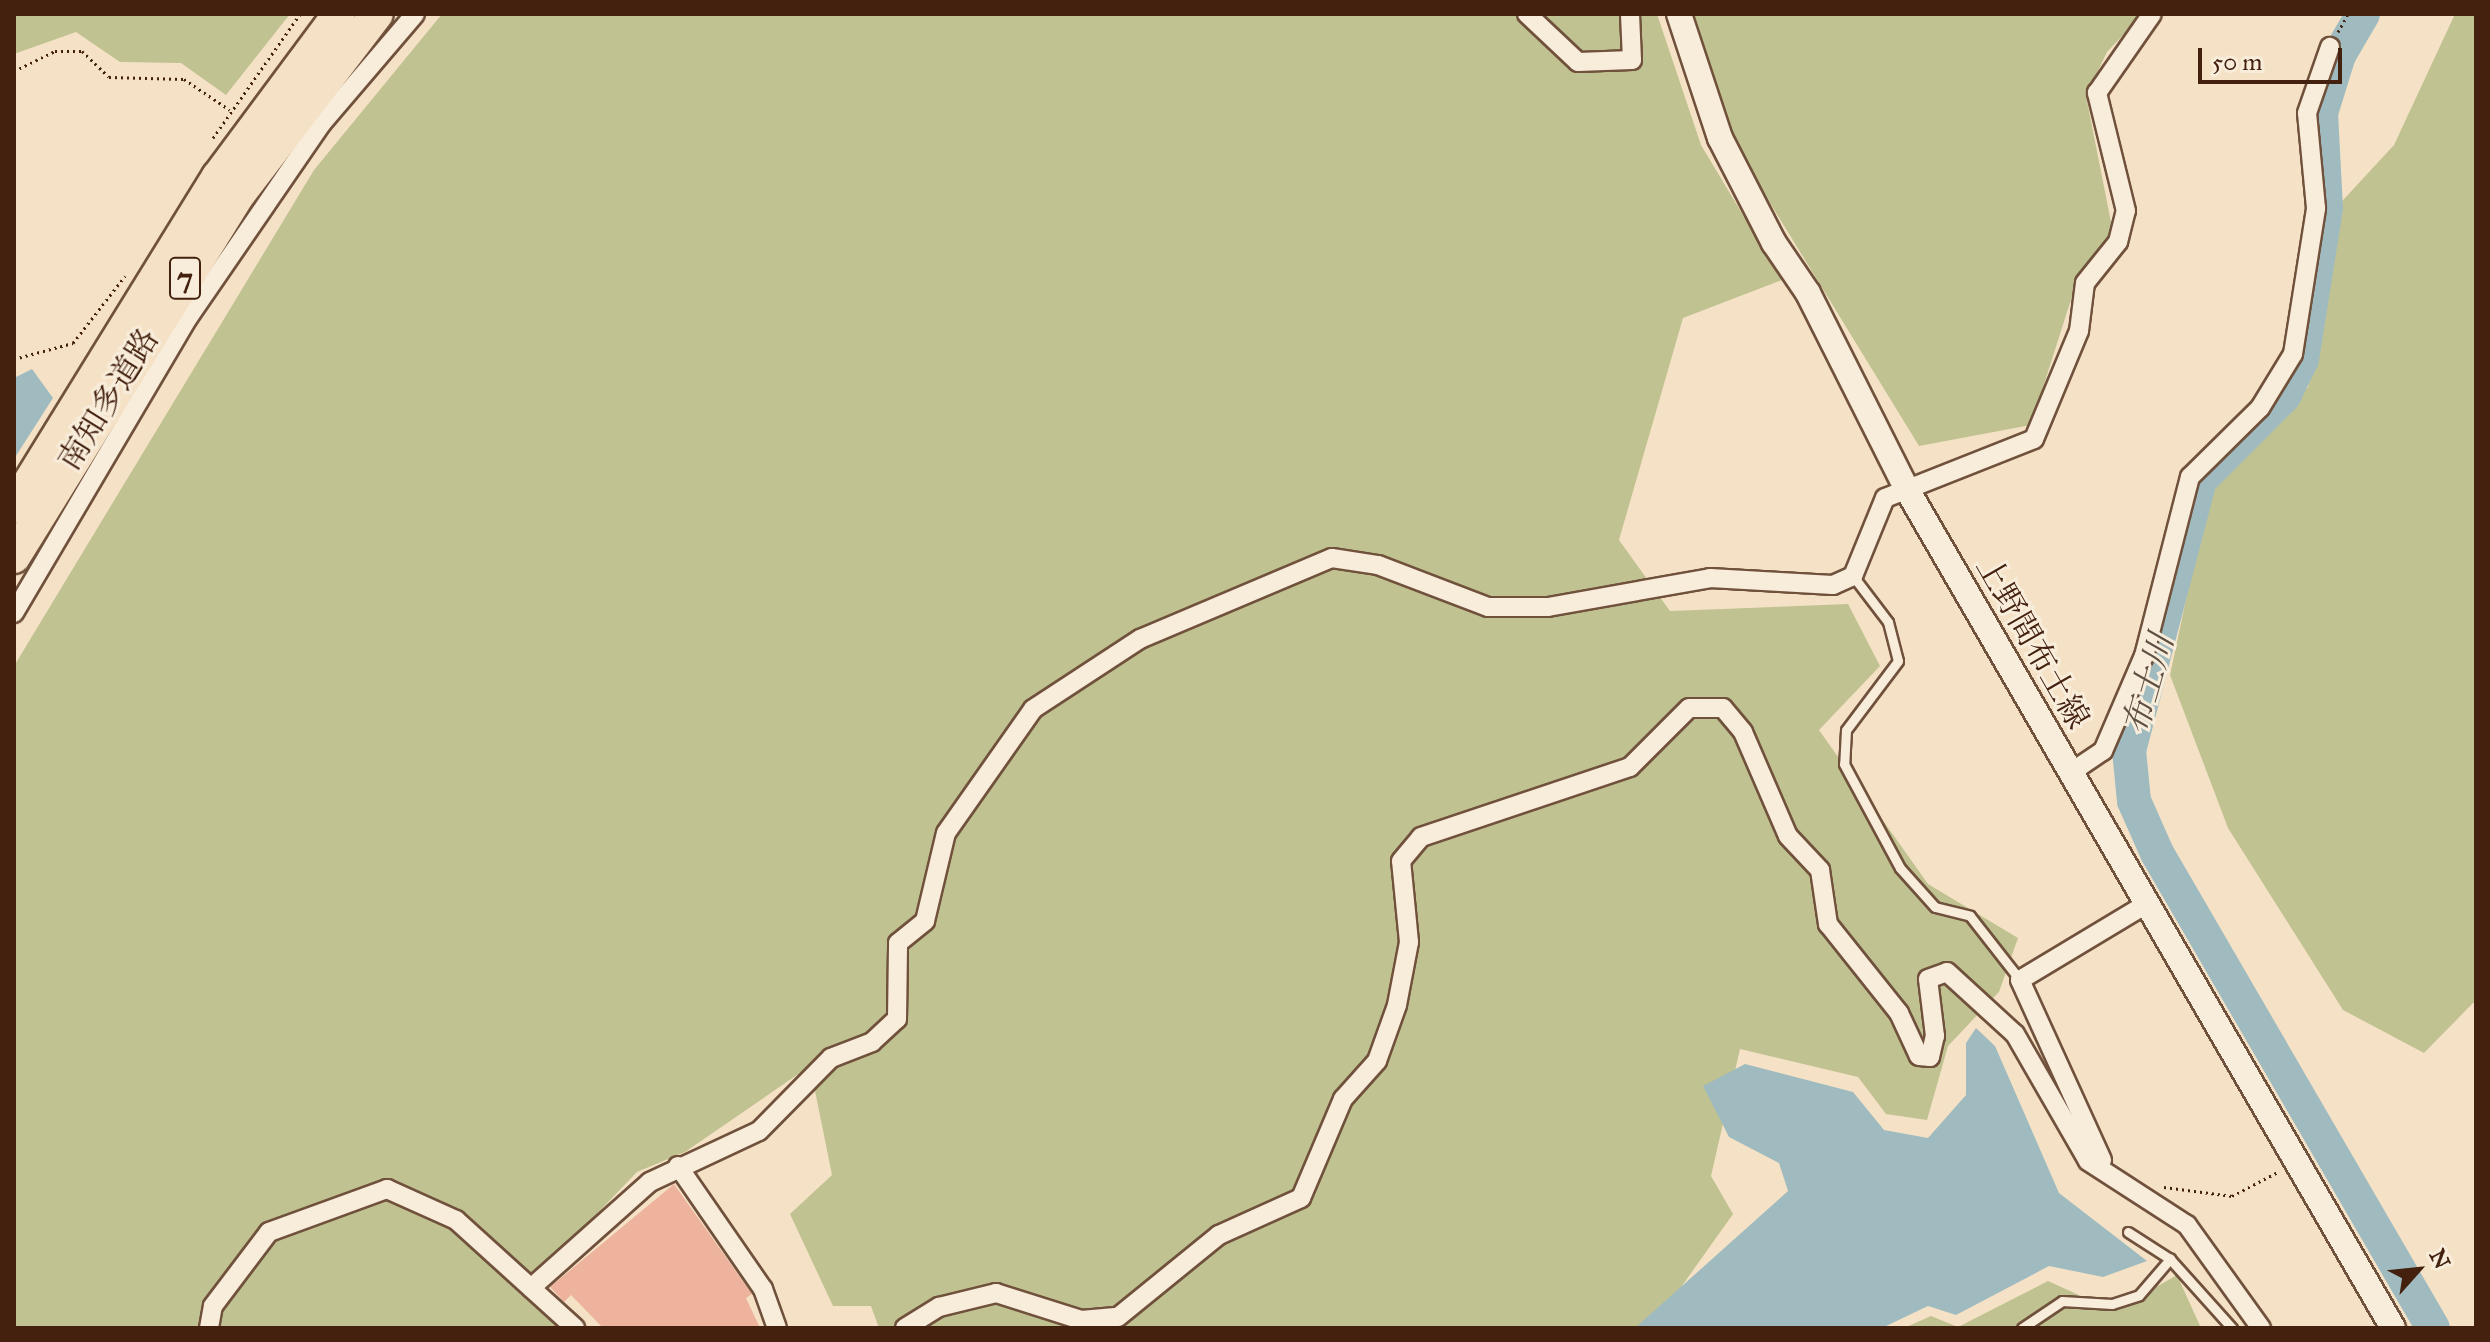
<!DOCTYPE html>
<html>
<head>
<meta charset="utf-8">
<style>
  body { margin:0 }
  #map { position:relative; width:2490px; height:1342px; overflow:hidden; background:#f5e2c6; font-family:"IM FELL Great Primer","Noto Serif JP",serif }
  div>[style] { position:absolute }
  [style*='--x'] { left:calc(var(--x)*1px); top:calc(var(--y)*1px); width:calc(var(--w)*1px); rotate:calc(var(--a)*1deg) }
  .green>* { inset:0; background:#c1c291 }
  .water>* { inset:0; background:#a0bbbf }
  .river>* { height:34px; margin:-17px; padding:0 17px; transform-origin:17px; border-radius:17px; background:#a0bbbf }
  .building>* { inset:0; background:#edb39d }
  .path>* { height:3px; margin-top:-1.5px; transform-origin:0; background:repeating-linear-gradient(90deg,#43210e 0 2px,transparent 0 6px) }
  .roads { filter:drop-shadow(2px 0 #70513c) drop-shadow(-2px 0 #70513c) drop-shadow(0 2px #70513c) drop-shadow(0 -2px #70513c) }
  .lane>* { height:9px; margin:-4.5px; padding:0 4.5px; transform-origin:4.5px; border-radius:4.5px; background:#f8ecda }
  .street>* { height:18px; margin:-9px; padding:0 9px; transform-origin:9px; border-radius:9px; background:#f8ecda }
  .secondary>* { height:24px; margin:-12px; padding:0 12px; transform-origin:12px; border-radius:12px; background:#f8ecda }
  .highway>* { height:32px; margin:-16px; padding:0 16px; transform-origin:16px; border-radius:16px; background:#f5e2c6 }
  span { translate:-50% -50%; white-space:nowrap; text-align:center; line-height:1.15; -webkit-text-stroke:6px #f8ecda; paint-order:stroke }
  .shield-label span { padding:2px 6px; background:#f8ecda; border:2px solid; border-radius:6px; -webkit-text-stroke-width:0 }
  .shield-label { font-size:30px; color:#43210e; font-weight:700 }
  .street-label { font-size:32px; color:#43210e }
  .water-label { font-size:34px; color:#5f4f43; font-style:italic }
  .frame { position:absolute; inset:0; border:16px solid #43210e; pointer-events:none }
  .north { position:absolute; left:2378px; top:1230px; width:80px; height:80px; -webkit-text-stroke:6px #f8ecda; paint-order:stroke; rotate:63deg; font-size:22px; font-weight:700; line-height:32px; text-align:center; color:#43210e }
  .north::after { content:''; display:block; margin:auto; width:28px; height:36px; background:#43210e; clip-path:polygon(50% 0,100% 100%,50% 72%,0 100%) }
  .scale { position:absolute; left:2198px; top:48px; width:144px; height:36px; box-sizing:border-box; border:4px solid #43210e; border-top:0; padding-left:10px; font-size:24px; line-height:28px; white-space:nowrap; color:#43210e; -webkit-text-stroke:6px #f8ecda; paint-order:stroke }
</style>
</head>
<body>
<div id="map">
  <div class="green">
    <div style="clip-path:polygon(14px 14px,290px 14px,226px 95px,181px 63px,120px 62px,76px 32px,14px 54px)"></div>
    <div style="clip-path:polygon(442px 14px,1657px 14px,1701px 145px,1782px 280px,1683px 318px,1619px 540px,1670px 611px,1848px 604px,1880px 666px,1819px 730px,1928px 884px,2018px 938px,1999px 992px,1948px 1046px,1927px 1120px,1886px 1114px,1858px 1077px,1740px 1049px,1711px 1176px,1733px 1214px,1652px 1328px,879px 1328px,871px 1306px,833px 1306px,790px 1214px,832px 1175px,810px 1066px,685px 1152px,637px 1172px,521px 1293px,561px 1328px,14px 1328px,14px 666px,314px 170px)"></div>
    <div style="clip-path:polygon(1694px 14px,2143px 14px,2107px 52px,2086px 96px,2113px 232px,2076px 284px,2031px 425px,1919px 446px,1729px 136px)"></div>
    <div style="clip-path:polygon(2455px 14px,2476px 14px,2476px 1000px,2424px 1053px,2343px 1010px,2228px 828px,2170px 675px,2209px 491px,2308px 387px,2322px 328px,2332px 212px,2394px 145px)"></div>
    <div style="clip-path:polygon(2177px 1275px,2201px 1328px,1904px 1328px,1931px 1316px,1958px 1327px,2048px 1281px,2114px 1311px)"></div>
  </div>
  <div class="water">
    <div style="clip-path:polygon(32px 369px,53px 398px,14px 459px,14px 378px)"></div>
    <div style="clip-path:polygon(1976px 1028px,1995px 1046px,2059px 1193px,2147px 1261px,2103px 1277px,2049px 1266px,1956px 1315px,1928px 1306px,1882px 1328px,1635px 1328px,1788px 1191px,1779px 1163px,1729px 1137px,1703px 1086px,1745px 1064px,1853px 1092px,1884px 1130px,1928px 1138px,1966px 1095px,1966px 1043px)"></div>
  </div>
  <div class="river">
    <div style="--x:2363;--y:14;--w:48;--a:120.3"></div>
    <div style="--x:2339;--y:55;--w:61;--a:107.2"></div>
    <div style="--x:2321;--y:113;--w:95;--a:87"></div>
    <div style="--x:2326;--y:208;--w:153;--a:99"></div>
    <div style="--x:2302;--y:359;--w:41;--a:115.9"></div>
    <div style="--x:2284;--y:396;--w:119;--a:135"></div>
    <div style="--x:2200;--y:480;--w:279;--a:104.7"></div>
    <div style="--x:2129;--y:750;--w:51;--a:84.4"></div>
    <div style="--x:2134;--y:801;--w:57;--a:66.1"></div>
    <div style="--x:2157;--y:853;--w:549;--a:59.84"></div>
  </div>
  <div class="building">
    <div style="clip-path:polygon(674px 1184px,752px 1294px,746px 1298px,760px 1328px,603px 1328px,571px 1295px,564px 1302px,550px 1287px)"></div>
  </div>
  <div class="path">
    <div style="--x:2338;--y:32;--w:21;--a:-61"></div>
    <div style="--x:14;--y:71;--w:46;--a:-26"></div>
    <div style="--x:55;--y:51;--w:27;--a:0"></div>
    <div style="--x:82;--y:51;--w:37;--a:44"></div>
    <div style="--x:109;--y:77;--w:75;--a:1.5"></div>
    <div style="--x:184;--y:79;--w:55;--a:34"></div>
    <div style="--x:213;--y:138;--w:151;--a:-54.9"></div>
    <div style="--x:14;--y:359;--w:61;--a:-15.2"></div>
    <div style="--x:73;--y:343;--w:85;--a:-52.2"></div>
    <div style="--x:2164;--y:1187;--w:69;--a:7.5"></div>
    <div style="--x:2232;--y:1196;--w:52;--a:-27.6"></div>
  </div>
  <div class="roads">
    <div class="lane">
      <div style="--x:1853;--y:576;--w:58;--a:52.7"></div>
      <div style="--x:1888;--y:622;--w:40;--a:75.6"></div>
      <div style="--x:1898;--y:661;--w:86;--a:127"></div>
      <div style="--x:1846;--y:730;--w:34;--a:93"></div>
      <div style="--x:1844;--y:764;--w:118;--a:61.7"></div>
      <div style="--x:1900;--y:868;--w:52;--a:48.1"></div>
      <div style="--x:1935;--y:907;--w:36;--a:14"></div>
      <div style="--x:1970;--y:916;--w:81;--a:52"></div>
      <div style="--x:2128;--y:1232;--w:50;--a:32.7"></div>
      <div style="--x:2170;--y:1259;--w:93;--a:48.1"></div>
      <div style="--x:2022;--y:1328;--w:48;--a:-34"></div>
      <div style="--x:2062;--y:1301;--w:50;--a:3.4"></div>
      <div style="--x:2112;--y:1304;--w:28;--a:-18"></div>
      <div style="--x:2139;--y:1295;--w:48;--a:-49.3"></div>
    </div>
    <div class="street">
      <div style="--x:1527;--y:14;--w:70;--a:43.3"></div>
      <div style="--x:1578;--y:62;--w:54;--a:-2.1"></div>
      <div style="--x:1632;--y:60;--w:46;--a:-92.5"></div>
      <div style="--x:14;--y:613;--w:342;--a:-59.5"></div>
      <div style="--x:188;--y:318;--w:237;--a:-55.5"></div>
      <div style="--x:322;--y:123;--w:143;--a:-49.5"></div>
      <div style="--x:2070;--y:773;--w:40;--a:-34"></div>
      <div style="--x:2103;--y:751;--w:103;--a:-66.7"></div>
      <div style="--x:2144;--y:656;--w:185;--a:-75.6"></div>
      <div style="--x:2190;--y:477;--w:98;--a:-44.6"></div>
      <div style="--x:2260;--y:408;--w:63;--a:-58.6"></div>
      <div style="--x:2293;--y:354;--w:148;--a:-81"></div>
      <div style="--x:2316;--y:208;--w:95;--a:-95.4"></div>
      <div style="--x:2307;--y:113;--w:70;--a:-70.8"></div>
      <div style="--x:2102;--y:1160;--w:198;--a:-114.5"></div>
      <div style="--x:2020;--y:980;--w:146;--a:-31"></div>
      <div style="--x:678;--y:1166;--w:150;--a:55.4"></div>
      <div style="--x:763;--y:1289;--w:41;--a:70.3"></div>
      <div style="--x:531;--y:1288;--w:159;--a:-41.7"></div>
      <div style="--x:650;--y:1182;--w:120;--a:-25.1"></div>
      <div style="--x:759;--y:1131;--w:103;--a:-45.4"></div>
      <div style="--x:831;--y:1058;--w:44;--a:-21.3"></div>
      <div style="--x:872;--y:1042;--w:34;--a:-43"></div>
      <div style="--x:897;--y:1019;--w:76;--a:-89.2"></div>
      <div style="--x:898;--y:943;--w:35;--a:-39"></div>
      <div style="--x:925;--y:921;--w:90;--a:-76.6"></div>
      <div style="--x:946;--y:833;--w:151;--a:-54.9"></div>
      <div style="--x:1033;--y:709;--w:128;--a:-33.2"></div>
      <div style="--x:1140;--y:639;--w:208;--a:-22.9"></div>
      <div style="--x:1332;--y:558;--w:47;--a:8.7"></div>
      <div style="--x:1378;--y:565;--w:118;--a:20.9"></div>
      <div style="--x:1488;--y:607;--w:60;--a:0"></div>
      <div style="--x:1548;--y:607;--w:165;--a:-10.1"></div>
      <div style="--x:1710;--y:578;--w:123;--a:3.3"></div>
      <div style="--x:1833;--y:585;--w:22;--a:-24"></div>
      <div style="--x:1853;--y:576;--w:84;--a:-67.7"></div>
      <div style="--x:1885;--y:498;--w:160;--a:-21.6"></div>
      <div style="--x:2034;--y:439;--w:117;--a:-67.4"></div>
      <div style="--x:2079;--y:331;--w:48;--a:-82.9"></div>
      <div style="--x:2085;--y:283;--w:53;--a:-51.2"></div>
      <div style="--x:2118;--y:242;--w:32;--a:-76"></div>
      <div style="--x:2126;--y:211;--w:122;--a:-103.8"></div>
      <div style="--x:2097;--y:93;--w:96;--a:-55.2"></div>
      <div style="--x:209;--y:1328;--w:22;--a:-80"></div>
      <div style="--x:213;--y:1306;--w:93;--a:-52.9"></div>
      <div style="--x:269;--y:1232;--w:126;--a:-20"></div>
      <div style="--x:387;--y:1189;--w:76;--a:24.2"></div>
      <div style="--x:456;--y:1220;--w:161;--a:42.2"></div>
      <div style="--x:905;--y:1328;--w:40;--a:-32"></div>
      <div style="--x:939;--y:1307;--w:59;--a:-13.8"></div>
      <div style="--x:996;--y:1293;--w:89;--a:17.6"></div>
      <div style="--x:1081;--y:1320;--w:37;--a:-5"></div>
      <div style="--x:1118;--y:1317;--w:130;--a:-39.1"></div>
      <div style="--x:1219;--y:1235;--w:90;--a:-24.3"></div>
      <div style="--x:1301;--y:1198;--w:108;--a:-67"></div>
      <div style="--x:1343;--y:1099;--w:51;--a:-48.2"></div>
      <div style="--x:1377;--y:1061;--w:59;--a:-70.3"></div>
      <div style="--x:1397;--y:1005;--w:64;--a:-79.2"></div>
      <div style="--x:1409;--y:942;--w:81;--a:-95.6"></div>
      <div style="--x:1401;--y:861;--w:31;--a:-50"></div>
      <div style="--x:1421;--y:837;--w:220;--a:-18.5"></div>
      <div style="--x:1630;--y:767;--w:83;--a:-45"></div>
      <div style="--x:1689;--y:708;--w:34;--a:0"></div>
      <div style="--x:1723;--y:708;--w:31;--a:50"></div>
      <div style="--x:1743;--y:732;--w:113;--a:66.6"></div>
      <div style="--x:1788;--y:836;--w:47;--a:46.7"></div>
      <div style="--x:1820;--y:870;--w:55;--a:81.6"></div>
      <div style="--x:1828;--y:924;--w:114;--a:51.4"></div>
      <div style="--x:1899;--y:1013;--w:47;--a:65.1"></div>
      <div style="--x:1919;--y:1056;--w:11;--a:5"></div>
      <div style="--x:1930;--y:1057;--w:22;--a:-77"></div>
      <div style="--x:1935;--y:1036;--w:57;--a:-97"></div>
      <div style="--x:1928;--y:979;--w:20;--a:-20"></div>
      <div style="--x:1947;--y:972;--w:92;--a:42.4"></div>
      <div style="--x:2015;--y:1034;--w:146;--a:60.1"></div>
      <div style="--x:2088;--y:1161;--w:118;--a:32.9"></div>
      <div style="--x:2187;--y:1225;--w:127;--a:54.3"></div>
    </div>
    <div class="secondary">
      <div style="--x:1679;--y:14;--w:131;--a:71.7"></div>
      <div style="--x:1720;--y:138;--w:118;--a:62.8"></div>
      <div style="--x:1774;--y:243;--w:60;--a:55.8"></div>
      <div style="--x:1808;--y:293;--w:216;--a:63.3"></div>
      <div style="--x:1905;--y:486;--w:973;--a:59.9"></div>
    </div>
    <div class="highway">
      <div style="--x:14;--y:507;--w:388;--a:-58.3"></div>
      <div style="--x:218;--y:177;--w:203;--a:-53.4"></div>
      <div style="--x:14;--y:557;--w:428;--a:-58.2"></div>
      <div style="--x:240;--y:193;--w:225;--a:-52.6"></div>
    </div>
  </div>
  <div class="shield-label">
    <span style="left:185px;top:278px">7</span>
  </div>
  <div class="street-label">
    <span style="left:109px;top:400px;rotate:-58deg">南知多道路</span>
    <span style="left:2032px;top:643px;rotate:60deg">上野間布土線</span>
  </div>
  <div class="water-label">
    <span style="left:2148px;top:684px;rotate:-74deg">布土川</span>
  </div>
  <div class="frame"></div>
  <div class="north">N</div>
  <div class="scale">50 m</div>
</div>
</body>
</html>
